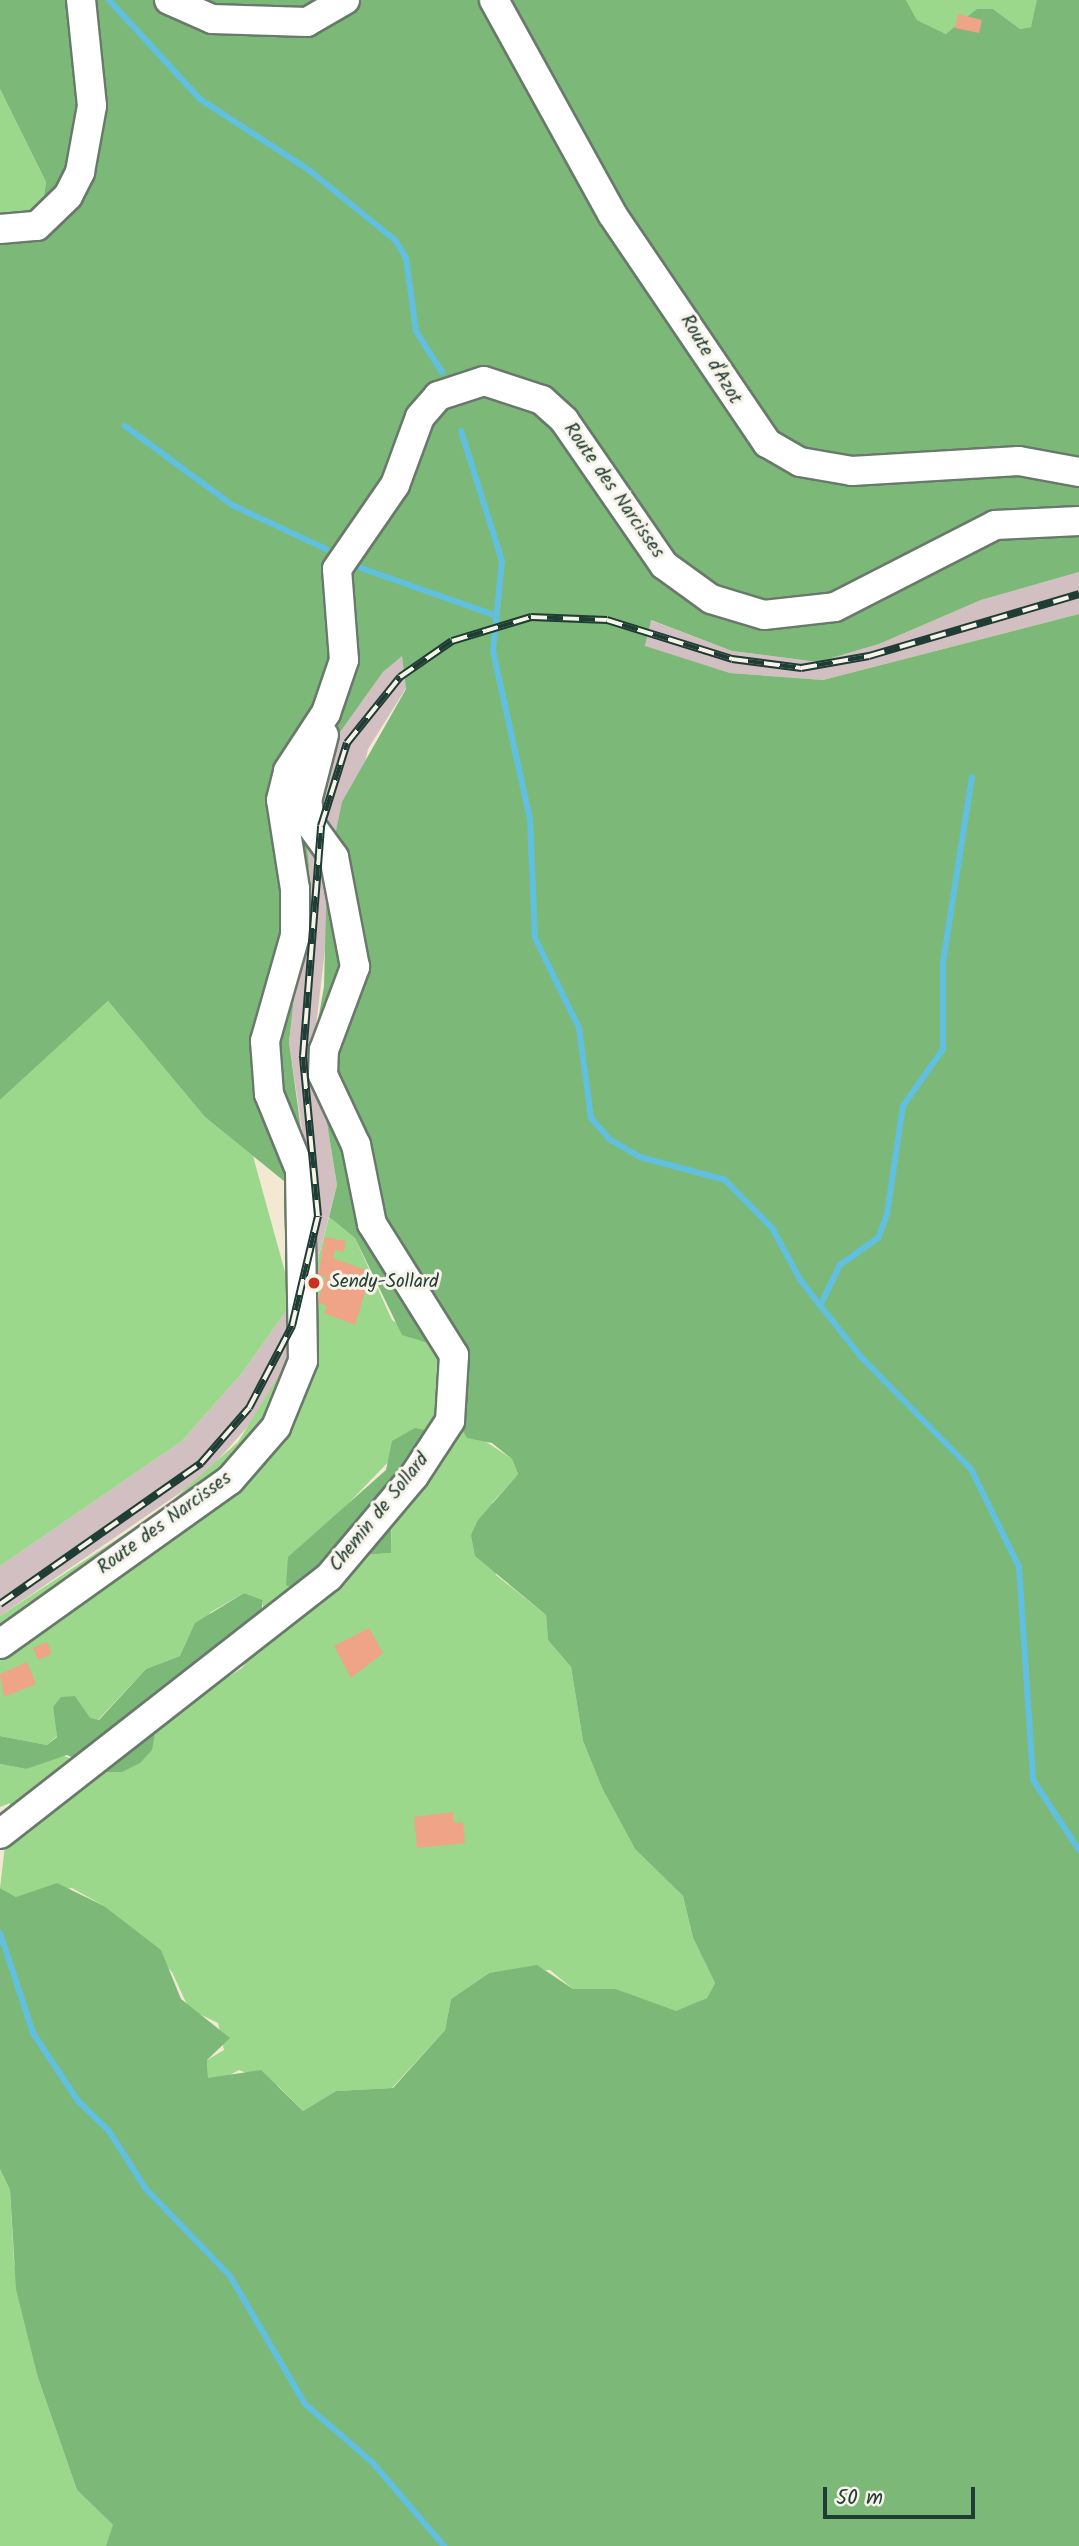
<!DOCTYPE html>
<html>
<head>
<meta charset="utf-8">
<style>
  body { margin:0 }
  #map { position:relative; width:1079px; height:2546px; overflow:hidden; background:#f3e8d1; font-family:Kalam,sans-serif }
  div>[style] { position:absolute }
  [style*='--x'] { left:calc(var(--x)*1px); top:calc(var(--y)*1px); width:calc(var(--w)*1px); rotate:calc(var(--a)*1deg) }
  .industrial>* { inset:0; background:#d2bfc1 }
  .green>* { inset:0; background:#9bd88c }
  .forest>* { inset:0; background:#7cb878 }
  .stream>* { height:6px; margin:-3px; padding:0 3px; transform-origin:3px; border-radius:3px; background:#61c0df }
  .building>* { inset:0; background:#efa488 }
  .roads { filter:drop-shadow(2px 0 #69796b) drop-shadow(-2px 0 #69796b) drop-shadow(0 2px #69796b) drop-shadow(0 -2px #69796b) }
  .minor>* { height:28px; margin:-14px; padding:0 14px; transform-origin:14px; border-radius:14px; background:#fff }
  .rail>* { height:8px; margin-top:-4px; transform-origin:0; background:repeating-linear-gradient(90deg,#f7f3e8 0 16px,#1f3d34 0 32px); box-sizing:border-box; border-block:2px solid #1f3d34 }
  .dots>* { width:19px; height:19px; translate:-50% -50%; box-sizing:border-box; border:4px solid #f7f3e8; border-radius:50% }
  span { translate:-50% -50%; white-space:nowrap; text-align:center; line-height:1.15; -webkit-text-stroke:6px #f7f3e8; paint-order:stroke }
  .street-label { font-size:19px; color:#1f3d34 }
  .poi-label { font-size:19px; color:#1f3d34 }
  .left { translate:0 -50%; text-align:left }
  .scale { position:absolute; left:823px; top:2487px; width:152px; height:32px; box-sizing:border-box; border:4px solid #1f3d34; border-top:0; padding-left:9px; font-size:21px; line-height:24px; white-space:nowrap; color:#1f3d34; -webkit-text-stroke:5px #f7f3e8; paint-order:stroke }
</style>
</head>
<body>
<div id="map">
  <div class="industrial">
    <div style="clip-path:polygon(1079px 572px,1079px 614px,823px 680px,730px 673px,645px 647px,650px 620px,732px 651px,818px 662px,879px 644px,981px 600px)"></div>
    <div style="clip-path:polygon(402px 655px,406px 688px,368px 749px,327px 932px,314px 1043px,337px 1185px,294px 1351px,264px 1408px,203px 1477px,0 1616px,0 1566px,182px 1441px,243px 1372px,293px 1301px,305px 1150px,289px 1042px,309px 866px,306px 835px,333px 742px,383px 672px)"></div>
  </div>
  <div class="green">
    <div style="clip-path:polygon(906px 0,1037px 0,1037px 17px,1031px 27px,1020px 29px,993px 9px,946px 34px,917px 20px)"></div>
    <div style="clip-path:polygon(0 89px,46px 182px,38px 237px,0 234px)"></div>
    <div style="clip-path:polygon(108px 1001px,205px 1117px,253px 1156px,293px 1301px,243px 1372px,182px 1441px,0 1566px,0 1100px)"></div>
    <div style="clip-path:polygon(evenodd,329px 1217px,355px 1238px,392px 1320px,431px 1344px,468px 1355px,458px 1423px,512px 1459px,518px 1474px,492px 1503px,496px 1575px,546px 1615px,548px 1640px,571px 1667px,583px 1741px,602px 1788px,635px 1849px,683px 1896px,693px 1938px,715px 1983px,707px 1998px,676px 2012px,616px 1989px,573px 1989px,550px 1970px,489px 1973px,451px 1999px,445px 2030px,392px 2088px,336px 2091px,303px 2111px,278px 2086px,239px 2070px,221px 2080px,208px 2078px,207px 2060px,224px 2050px,218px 2023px,189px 2009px,172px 1972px,104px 1906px,72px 1888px,16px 1897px,0 1888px,10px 1803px,0 1807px,0 1764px,26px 1769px,60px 1755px,77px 1760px,151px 1750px,157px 1722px,242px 1668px,262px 1639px,263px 1600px,244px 1593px,211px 1612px,180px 1656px,146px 1669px,98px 1720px,90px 1719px,75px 1696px,53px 1707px,57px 1736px,47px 1745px,0 1736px,0 1616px,163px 1509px,238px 1442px,294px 1351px,329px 1217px,392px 1458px,391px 1553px,363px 1555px,321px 1532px,392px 1458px)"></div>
    <div style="clip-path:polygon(0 2169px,10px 2190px,14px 2262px,38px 2378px,77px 2490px,114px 2526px,106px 2546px,0 2546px)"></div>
  </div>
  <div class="forest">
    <div style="clip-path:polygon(0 0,906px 0,917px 20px,946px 34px,977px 9px,993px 9px,1020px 29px,1031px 27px,1037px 0,1079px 0,1079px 572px,981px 600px,879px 644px,818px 662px,732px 651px,651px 620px,645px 646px,730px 673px,823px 680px,1079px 614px,1079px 2546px,106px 2546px,113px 2525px,77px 2490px,38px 2378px,16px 2289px,10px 2190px,0 2169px,0 1888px,16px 1897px,57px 1883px,104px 1906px,161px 1950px,181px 1999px,230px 2038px,207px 2060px,208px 2078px,261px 2070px,303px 2111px,336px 2091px,393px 2088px,445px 2030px,451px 1999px,489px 1973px,537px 1965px,573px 1989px,616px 1989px,676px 2011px,707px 1998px,715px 1983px,693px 1938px,683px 1896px,635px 1849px,602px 1788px,583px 1741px,571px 1667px,548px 1640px,546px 1615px,475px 1556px,471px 1535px,478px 1520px,518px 1474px,512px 1459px,492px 1443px,467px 1438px,458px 1423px,468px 1355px,402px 1335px,355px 1238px,329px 1217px,337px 1185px,314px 1043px,324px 987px,327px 875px,342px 802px,406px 689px,402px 656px,383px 672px,333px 742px,306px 835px,309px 866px,289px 1042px,311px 1203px,205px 1117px,108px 1001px,0 1100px,0 234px,38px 237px,46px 182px,0 89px)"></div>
    <div style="clip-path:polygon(415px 1428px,430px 1431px,391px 1491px,391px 1553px,363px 1555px,293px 1588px,286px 1585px,288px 1557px,386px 1470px,392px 1441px)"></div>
    <div style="clip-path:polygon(244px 1593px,263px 1600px,255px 1652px,187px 1709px,157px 1722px,152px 1750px,140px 1763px,122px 1772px,102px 1772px,67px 1755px,26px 1769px,0 1764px,0 1736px,47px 1745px,57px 1737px,53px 1707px,61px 1697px,75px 1696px,90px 1718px,99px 1720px,146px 1669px,180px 1656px,195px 1623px)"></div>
  </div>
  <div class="stream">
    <div style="--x:109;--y:0;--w:134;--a:47.4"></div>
    <div style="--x:200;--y:99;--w:130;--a:33.1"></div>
    <div style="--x:309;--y:170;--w:112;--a:39.2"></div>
    <div style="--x:396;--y:241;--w:20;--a:60"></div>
    <div style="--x:406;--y:258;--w:74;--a:82.2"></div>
    <div style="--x:416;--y:331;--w:49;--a:57.6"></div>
    <div style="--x:125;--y:426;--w:133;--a:36.4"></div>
    <div style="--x:232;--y:505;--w:104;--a:25.1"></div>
    <div style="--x:461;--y:431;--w:136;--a:72.5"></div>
    <div style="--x:502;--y:561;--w:90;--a:95.7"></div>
    <div style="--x:493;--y:651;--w:172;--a:77.6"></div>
    <div style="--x:530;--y:819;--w:119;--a:87.6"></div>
    <div style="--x:535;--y:938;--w:100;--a:63.9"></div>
    <div style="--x:579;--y:1028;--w:91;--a:82.4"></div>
    <div style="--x:591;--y:1118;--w:28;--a:49"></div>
    <div style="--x:609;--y:1139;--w:36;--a:30"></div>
    <div style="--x:640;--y:1157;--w:88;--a:15.1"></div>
    <div style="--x:725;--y:1180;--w:67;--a:45.6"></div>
    <div style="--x:772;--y:1228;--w:60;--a:61.3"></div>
    <div style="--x:801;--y:1281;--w:97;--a:51.7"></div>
    <div style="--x:861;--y:1357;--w:157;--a:45.5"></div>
    <div style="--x:971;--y:1469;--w:109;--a:63.9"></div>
    <div style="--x:1019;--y:1567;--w:213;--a:86.2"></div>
    <div style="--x:1033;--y:1780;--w:84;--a:56.7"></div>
    <div style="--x:358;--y:567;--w:144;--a:19.4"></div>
    <div style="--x:820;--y:1306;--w:46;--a:-64"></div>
    <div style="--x:840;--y:1265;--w:47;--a:-35.4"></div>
    <div style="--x:878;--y:1238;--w:26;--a:-69"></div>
    <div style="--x:887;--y:1214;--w:109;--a:-81.6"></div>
    <div style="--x:903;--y:1106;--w:70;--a:-54.9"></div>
    <div style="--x:943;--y:1049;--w:87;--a:-90"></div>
    <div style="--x:943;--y:962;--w:187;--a:-81.1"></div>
    <div style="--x:0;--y:1933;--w:105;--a:71.7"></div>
    <div style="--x:33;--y:2033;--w:82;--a:56.5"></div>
    <div style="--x:78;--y:2101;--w:43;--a:44.1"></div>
    <div style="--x:109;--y:2131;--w:69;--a:57.5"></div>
    <div style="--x:146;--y:2189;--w:121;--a:46"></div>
    <div style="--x:230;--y:2276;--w:148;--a:59.6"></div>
    <div style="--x:305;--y:2404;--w:89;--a:40.9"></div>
    <div style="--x:372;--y:2462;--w:111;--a:49.4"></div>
  </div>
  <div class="building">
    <div style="clip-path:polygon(958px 14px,982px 20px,979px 33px,955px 28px)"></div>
    <div style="clip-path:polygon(325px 1237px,346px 1241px,344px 1252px,335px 1250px,333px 1258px,371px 1272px,355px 1325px,324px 1313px,327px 1306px,317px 1302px,326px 1277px,318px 1275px)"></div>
    <div style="clip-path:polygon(369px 1628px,383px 1653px,351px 1678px,334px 1646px)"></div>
    <div style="clip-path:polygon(47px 1642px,52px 1654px,38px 1660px,33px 1648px)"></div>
    <div style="clip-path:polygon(27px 1662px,36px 1684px,4px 1697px,0 1674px)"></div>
    <div style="clip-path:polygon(453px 1812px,454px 1823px,463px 1822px,465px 1843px,417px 1848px,414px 1817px)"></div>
  </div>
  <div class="roads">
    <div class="minor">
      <div style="--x:169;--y:0;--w:47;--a:23.8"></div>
      <div style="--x:212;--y:19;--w:95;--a:1.8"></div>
      <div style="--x:307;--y:22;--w:44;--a:-30.1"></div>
      <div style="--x:494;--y:0;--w:244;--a:61.1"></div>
      <div style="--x:612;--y:214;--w:277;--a:55.9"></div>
      <div style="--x:767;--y:443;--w:38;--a:30"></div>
      <div style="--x:800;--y:462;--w:53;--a:9.8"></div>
      <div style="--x:852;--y:471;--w:167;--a:-3.4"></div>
      <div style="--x:1019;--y:461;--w:61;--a:10.4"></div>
      <div style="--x:0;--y:229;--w:37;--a:-5"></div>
      <div style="--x:37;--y:226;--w:43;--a:-44.1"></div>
      <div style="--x:68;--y:196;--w:27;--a:-63"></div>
      <div style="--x:80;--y:172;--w:67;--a:-79.7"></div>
      <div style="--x:92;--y:106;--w:107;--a:-95.9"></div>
      <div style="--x:0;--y:1644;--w:282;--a:-35.5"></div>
      <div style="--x:230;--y:1480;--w:70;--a:-49"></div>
      <div style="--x:276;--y:1427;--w:71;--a:-67.8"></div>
      <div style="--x:303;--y:1361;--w:191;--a:-90.9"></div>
      <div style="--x:300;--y:1170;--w:82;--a:-112.2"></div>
      <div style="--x:269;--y:1094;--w:53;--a:-94.3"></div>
      <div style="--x:265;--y:1041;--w:109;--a:-74.1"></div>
      <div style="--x:295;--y:936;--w:47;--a:-90"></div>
      <div style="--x:295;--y:889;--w:90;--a:-98.9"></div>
      <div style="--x:281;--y:800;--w:30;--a:-76"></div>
      <div style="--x:288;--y:771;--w:69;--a:-56.8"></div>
      <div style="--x:326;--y:713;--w:56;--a:-71.2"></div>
      <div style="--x:344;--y:660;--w:91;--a:-94.4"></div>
      <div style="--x:337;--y:569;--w:102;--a:-55.4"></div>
      <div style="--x:395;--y:485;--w:72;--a:-69.8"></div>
      <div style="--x:420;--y:417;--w:28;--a:-49"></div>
      <div style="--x:438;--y:396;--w:48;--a:-18.1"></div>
      <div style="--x:484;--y:381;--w:61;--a:18.1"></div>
      <div style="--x:542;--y:400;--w:30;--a:42"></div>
      <div style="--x:564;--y:420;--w:176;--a:55.4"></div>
      <div style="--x:664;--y:565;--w:58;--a:35.9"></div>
      <div style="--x:711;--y:599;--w:55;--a:16.8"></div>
      <div style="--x:764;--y:615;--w:71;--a:-6.4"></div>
      <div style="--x:835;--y:607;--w:180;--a:-27.1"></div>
      <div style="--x:995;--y:525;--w:84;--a:-2.7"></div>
      <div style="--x:0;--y:1834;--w:417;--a:-38"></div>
      <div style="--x:329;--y:1577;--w:132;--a:-49.9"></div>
      <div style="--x:414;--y:1476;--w:66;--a:-56.8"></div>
      <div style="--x:450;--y:1421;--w:66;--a:-86.5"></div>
      <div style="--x:454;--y:1355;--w:155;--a:-122"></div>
      <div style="--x:372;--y:1224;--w:81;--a:-101.4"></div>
      <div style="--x:356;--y:1145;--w:77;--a:-115.2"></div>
      <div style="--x:323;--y:1075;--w:25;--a:-88"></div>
      <div style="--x:324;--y:1050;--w:89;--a:-69.5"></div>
      <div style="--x:355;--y:967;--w:112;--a:-100.8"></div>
      <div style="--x:334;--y:857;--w:39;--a:-126"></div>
      <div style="--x:311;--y:825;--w:24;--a:-99"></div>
      <div style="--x:307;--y:801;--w:68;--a:-75.6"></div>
    </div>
  </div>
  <div class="rail">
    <div style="--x:0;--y:1604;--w:246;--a:-35"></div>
    <div style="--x:201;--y:1463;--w:73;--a:-48.9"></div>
    <div style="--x:249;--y:1408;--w:93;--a:-62.3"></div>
    <div style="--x:292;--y:1326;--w:113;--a:-76.7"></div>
    <div style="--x:318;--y:1216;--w:161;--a:-95.4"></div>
    <div style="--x:303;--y:1056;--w:231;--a:-85.5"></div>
    <div style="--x:321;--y:826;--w:87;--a:-72.6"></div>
    <div style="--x:347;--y:743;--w:85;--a:-51.2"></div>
    <div style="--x:400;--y:677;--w:63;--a:-34.7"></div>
    <div style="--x:452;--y:641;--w:83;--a:-16.9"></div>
    <div style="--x:531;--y:617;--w:76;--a:2.3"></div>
    <div style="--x:607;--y:620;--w:131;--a:17.3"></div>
    <div style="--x:732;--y:659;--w:70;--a:7.4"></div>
    <div style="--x:801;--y:668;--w:69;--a:-10"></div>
    <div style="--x:869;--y:656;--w:219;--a:-16.4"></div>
  </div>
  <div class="dots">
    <div style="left:314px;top:1283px;background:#c8321e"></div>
  </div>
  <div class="street-label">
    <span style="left:710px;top:360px;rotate:59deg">Route d'Azot</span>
    <span style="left:613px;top:491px;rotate:55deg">Route des Narcisses</span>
    <span style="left:380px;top:1513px;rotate:-51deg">Chemin de Sollard</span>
    <span style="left:165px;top:1524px;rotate:-36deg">Route des Narcisses</span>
  </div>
  <div class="poi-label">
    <span class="left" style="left:330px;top:1283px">Sendy-Sollard</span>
  </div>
  <div class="scale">50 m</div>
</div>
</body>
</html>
